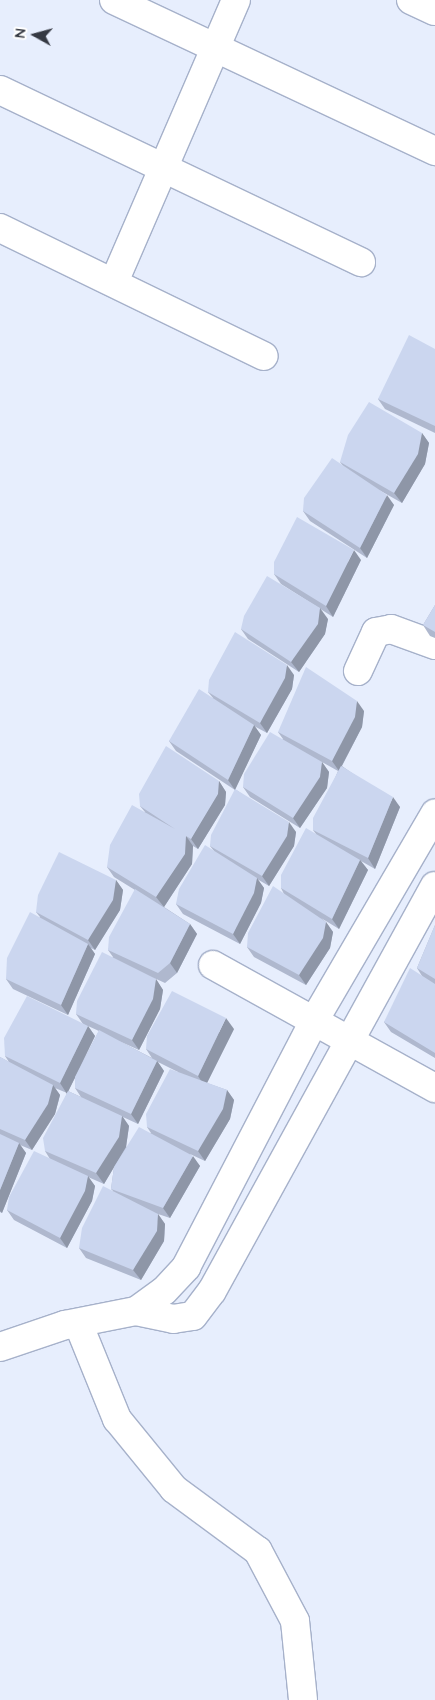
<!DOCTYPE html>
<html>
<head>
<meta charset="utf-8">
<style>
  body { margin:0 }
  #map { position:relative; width:435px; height:1700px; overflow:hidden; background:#e7eefd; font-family:Quicksand,sans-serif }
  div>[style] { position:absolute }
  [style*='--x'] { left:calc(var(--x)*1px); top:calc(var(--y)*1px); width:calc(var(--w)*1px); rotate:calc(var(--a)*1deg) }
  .roads { filter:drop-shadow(1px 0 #a6b1ca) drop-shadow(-1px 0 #a6b1ca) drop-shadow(0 1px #a6b1ca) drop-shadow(0 -1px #a6b1ca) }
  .minor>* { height:28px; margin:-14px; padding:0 14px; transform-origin:14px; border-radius:14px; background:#fff }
  .wall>* { inset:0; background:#afb8ce }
  .shaded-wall>* { inset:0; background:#8e96a7 }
  .building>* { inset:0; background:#cbd6ef }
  span { translate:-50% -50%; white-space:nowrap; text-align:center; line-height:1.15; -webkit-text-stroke:5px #fff; paint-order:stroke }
  .north { position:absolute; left:10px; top:10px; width:50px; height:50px; -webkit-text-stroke:4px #fff; paint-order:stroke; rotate:277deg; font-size:14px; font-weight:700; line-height:20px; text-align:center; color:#353943 }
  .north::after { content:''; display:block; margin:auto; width:18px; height:22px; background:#353943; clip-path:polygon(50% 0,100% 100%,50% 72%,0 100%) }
</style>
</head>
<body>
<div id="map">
  <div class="roads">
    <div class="minor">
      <div style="--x:114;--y:0;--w:355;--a:25.2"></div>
      <div style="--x:411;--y:0;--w:26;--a:25"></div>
      <div style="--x:0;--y:90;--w:400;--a:25.5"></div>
      <div style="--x:0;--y:228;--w:293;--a:25.9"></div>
      <div style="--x:114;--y:282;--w:307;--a:-66.6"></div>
      <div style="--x:358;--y:671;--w:43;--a:-65.2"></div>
      <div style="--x:376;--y:632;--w:15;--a:-11"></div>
      <div style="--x:391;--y:629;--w:47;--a:20"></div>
      <div style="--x:213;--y:965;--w:254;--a:29"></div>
      <div style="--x:136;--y:1311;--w:38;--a:12"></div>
      <div style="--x:173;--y:1319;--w:20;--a:-9"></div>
      <div style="--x:193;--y:1316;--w:31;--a:-53"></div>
      <div style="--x:212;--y:1291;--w:462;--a:-61.2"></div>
      <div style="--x:78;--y:1323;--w:104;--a:67.9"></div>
      <div style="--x:117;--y:1419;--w:90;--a:50.8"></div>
      <div style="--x:174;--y:1489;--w:104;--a:36.4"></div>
      <div style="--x:258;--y:1551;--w:79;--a:62.1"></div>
      <div style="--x:295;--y:1621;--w:79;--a:84.2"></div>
      <div style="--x:0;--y:1347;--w:69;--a:-18.7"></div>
      <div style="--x:65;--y:1325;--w:72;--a:-11.2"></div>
      <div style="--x:136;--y:1311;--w:34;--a:-36"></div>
      <div style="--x:164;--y:1291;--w:33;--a:-47"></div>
      <div style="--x:186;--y:1267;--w:280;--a:-62.5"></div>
      <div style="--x:315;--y:1019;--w:238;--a:-59.7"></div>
    </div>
  </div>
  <div class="wall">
    <div style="clip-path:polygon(435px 349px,435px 433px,385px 409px,378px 399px)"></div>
    <div style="clip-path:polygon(422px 433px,429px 443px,425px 464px,402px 503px,379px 490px,394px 505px,367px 558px,310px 521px,303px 511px,343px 466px,340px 462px)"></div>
    <div style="clip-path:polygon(361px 560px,333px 617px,281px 584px,274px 574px)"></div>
    <div style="clip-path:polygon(435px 605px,435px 638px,430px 636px,423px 625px)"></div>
    <div style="clip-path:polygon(328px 619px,325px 634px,299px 672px,248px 639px,241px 629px)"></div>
    <div style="clip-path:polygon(294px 675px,292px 689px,267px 733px,254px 726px,261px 735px,235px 789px,296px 832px,294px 846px,269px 886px,257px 879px,264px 888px,261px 903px,240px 944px,183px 914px,176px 904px,214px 851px,210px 846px,235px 790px,176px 751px,169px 741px,213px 698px,208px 692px)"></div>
    <div style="clip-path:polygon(364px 711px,362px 727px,342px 766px,400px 807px,375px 869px,361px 861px,368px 870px,339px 929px,321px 918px,326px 922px,333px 932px,330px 948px,306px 985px,254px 957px,247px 947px,284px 894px,281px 888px,316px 834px,313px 830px,338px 771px,322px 762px,329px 772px,327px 788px,300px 828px,250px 797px,243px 787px,283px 739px,278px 732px)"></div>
    <div style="clip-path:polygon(evenodd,219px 781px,226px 792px,225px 805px,198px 849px,193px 846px,192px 864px,164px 907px,190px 924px,197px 934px,177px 973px,165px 983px,152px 977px,156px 979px,163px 990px,160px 1009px,139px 1050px,119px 1041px,152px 1058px,146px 1049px,234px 1029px,207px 1083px,227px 1090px,234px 1100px,230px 1119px,205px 1161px,190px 1154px,200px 1166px,170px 1218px,158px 1214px,165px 1224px,164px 1241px,141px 1280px,86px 1258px,79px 1248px,113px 1191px,111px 1189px,114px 1167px,104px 1184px,88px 1177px,95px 1186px,92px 1201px,67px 1248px,14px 1220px,7px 1210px,50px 1159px,45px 1151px,67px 1093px,55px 1088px,60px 1095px,55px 1114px,32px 1150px,20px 1145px,26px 1153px,2px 1213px,0 1212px,0 1057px,9px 1062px,5px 1056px,83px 1024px,76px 1014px,113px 957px,108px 950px,135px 890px,114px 877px,107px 867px,145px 812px,140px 806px,219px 781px,88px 1026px,99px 1031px,82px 1063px,95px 1036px,88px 1026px,219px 781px,158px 1062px,178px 1072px,147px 1127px,151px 1133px,126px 1147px,129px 1126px,123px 1117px,138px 1124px,164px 1071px,158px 1062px,219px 781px,75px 1078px,75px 1088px,81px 1097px,68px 1091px,75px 1078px)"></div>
    <div style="clip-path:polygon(116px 880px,123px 890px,120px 910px,95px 950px,91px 948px,95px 954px,68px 1015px,13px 989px,6px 979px,40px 917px,36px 912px)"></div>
    <div style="clip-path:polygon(435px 925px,435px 1058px,391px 1032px,384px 1022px,422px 976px,417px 968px)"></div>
  </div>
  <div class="shaded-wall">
    <div style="clip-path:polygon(422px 433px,429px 443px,425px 464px,402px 503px,394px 493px)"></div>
    <div style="clip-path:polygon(387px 495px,394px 505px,367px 558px,360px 548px)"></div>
    <div style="clip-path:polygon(354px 550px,361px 560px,333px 617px,326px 606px)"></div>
    <div style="clip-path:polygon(320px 608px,328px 619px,325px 634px,299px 672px,291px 662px)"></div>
    <div style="clip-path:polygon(287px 665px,294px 675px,292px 689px,267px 733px,260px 723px)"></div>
    <div style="clip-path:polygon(357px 701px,364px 711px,362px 727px,339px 771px,332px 761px)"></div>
    <div style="clip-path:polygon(254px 725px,261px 735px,235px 790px,228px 780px)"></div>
    <div style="clip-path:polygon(322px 762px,329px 772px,327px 788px,300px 828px,293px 818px)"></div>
    <div style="clip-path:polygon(219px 781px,226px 792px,225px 805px,198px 849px,191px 839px)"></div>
    <div style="clip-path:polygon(393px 797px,400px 807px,375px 869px,368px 858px)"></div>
    <div style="clip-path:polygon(289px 822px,296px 832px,294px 846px,269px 886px,262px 876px)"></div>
    <div style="clip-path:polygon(186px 836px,193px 846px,192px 864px,164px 907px,156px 897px)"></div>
    <div style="clip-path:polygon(360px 860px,368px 870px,339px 929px,332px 919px)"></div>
    <div style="clip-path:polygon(257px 878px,264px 888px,261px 903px,240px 944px,233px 934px)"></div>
    <div style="clip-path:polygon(116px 880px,123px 890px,120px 910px,95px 950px,88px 940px)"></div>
    <div style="clip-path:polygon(326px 922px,333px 932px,330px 948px,306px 985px,299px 975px)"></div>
    <div style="clip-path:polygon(190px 924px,197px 934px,177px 973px,170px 963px)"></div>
    <div style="clip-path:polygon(88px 944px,95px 954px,68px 1015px,61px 1005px)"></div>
    <div style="clip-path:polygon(156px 979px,163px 990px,160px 1009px,139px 1050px,132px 1040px)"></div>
    <div style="clip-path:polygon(226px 1018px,234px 1029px,205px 1087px,198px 1076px)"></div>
    <div style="clip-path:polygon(88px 1026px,95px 1036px,67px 1094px,60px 1083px)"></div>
    <div style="clip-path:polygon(157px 1061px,164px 1071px,138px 1124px,131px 1114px)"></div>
    <div style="clip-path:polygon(53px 1085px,60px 1095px,55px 1114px,32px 1150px,25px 1140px)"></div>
    <div style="clip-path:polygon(227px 1090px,234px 1100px,230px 1119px,205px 1161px,198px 1151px)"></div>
    <div style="clip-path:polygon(122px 1116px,129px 1126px,126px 1147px,104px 1184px,96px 1173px)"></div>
    <div style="clip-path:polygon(19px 1143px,26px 1153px,2px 1213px,0 1211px,0 1190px)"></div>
    <div style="clip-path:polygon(193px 1156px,200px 1166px,170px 1218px,163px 1208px)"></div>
    <div style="clip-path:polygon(88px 1176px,95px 1186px,92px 1201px,67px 1248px,60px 1238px)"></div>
    <div style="clip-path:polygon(158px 1214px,165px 1224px,164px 1241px,141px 1280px,133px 1270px)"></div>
  </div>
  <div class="building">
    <div style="clip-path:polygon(409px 335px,435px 349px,435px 426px,378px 399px)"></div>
    <div style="clip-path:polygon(369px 402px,422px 433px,418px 454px,394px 493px,340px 462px,348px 435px)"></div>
    <div style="clip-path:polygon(332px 458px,387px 495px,360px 548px,303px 511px,304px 498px)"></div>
    <div style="clip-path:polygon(297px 517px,354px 550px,326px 606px,274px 574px,274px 562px)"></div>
    <div style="clip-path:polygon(267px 576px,320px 608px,318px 624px,291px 662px,241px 629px,244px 616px)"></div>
    <div style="clip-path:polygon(435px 605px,435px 632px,423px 625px)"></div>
    <div style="clip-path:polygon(235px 632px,287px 665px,285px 678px,260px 723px,208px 692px,209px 680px)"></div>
    <div style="clip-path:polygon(306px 667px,357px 701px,355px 717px,332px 761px,278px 732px)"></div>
    <div style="clip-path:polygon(199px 689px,254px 725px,228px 780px,169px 741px)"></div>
    <div style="clip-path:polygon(270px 732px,322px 762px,320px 777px,293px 818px,243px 787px,244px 774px)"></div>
    <div style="clip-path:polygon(166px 746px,219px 781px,218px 794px,191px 839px,186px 836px,185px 854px,156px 897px,107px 867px,110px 845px,132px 805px,175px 829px,140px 806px,139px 794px)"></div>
    <div style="clip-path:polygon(341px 766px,393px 797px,368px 858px,313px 830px,313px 818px)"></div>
    <div style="clip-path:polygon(235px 789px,289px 822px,287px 836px,262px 876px,210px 846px,211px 835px)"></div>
    <div style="clip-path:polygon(306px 828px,360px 860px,332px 919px,281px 888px,281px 875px)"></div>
    <div style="clip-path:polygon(205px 845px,257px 878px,254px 893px,233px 934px,176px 904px,179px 889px)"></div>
    <div style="clip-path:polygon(59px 852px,116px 880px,113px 900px,88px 940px,36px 912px,38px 895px)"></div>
    <div style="clip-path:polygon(273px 886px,326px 922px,323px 938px,299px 975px,247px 947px,248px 933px)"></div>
    <div style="clip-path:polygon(135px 889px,190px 924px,170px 963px,158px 973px,108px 950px,109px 937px)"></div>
    <div style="clip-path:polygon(30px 912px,88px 944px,61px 1005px,6px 979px,7px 958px)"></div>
    <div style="clip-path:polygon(435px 925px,435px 979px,417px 968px)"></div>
    <div style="clip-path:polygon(102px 952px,156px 979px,153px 999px,132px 1040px,76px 1014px,77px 1001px)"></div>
    <div style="clip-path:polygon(410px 968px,435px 984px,435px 1053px,384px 1022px)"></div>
    <div style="clip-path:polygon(172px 991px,226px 1018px,198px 1076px,146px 1049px,147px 1036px)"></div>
    <div style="clip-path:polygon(27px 996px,88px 1026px,60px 1083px,5px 1056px,4px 1038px)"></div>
    <div style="clip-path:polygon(99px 1030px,157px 1061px,131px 1114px,75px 1088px,75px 1077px)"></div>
    <div style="clip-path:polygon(0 1057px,53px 1085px,48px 1104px,25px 1140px,0 1129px)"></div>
    <div style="clip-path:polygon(170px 1069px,227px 1090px,223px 1109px,198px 1151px,147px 1127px,146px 1114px)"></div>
    <div style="clip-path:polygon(68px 1091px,122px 1116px,119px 1137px,96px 1173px,45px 1151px,43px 1138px)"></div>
    <div style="clip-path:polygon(139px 1127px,193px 1156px,163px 1208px,111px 1189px,114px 1167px)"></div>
    <div style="clip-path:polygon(0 1134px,19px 1143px,0 1190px)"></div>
    <div style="clip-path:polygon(34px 1151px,88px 1176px,85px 1191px,60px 1238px,7px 1210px,9px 1197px)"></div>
    <div style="clip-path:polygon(103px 1186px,158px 1214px,157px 1231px,133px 1270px,79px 1248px,82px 1228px)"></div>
  </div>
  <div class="north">N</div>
</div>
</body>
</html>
